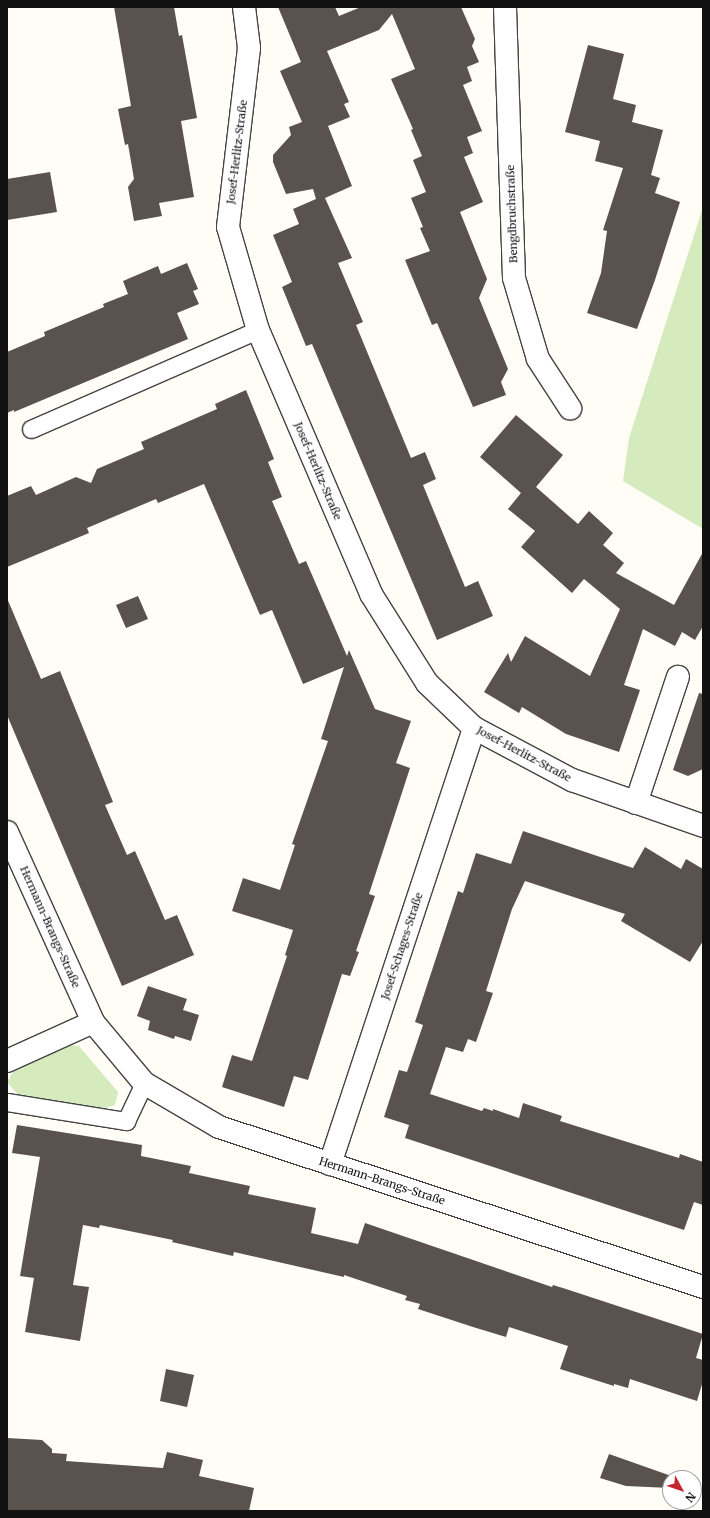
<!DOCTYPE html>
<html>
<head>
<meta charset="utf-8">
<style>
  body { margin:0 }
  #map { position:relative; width:710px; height:1518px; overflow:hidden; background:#fffdf5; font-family:Merriweather,serif }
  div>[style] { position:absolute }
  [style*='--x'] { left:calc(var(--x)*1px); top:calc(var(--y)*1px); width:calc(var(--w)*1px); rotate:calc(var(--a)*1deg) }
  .green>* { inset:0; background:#d5ebbd }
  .building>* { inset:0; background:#5a524d }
  .roads { filter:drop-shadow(1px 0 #444) drop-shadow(-1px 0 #444) drop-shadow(0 1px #444) drop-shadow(0 -1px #444) }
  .service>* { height:17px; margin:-8.5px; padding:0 8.5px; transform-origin:8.5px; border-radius:8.5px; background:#fff }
  .minor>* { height:22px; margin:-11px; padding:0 11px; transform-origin:11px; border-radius:11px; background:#fff }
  span { translate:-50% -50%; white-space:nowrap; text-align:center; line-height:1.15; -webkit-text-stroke:4px #fff; paint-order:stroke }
  .street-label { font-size:11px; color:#111 }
  .frame { position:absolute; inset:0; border:8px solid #111; pointer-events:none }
  .north { position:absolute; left:662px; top:1470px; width:40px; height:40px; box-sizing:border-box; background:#fff; border:1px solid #a0a0a0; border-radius:50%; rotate:130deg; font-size:11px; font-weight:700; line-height:16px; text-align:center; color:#111 }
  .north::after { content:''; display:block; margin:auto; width:14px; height:18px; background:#c4262e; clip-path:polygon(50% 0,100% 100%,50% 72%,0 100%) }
</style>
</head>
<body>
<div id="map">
  <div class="green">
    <div style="clip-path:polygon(703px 207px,703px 529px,623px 481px,629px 438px)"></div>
    <div style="clip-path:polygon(69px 1045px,79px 1046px,118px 1092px,115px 1105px,101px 1109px,19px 1096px,7px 1082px,15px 1068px)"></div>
  </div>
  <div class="building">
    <div style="clip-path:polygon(114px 7px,174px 7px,179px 36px,182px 35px,197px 118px,181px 121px,194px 197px,159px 203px,162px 216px,134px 221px,128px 187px,134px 179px,128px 144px,125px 145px,118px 109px,131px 106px)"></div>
    <div style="clip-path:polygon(278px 7px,335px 7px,339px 16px,361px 7px,461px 7px,475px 39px,472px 46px,479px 62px,467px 67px,472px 81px,463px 85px,482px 131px,467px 137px,473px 153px,464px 157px,483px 202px,460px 212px,487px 279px,479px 298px,508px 369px,501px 382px,506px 395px,473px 407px,437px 323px,432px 325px,405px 260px,430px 251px,420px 228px,423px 227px,411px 198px,426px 192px,413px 160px,422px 156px,411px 130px,413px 129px,391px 79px,415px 69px,392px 14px,379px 30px,327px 51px,349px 102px,344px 104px,350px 117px,328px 126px,352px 186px,325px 198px,352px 258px,338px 263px,363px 322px,356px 325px,411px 458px,425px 452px,436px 479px,423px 485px,465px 587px,478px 581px,493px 616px,437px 640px,312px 344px,306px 346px,282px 287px,292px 282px,273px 235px,299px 224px,293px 209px,316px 199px,313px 189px,286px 194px,273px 162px,273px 155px,291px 135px,289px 127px,302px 122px,280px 71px,301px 62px)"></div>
    <div style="clip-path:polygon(588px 45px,624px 54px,613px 99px,636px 105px,632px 122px,663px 130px,651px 175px,660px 178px,655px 193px,680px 202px,655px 280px,637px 329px,587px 313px,601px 273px,607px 231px,603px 230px,623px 168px,595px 161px,600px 141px,565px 132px)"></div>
    <div style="clip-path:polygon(50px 172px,57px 212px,7px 220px,7px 179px)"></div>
    <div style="clip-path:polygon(187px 263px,198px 289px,193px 291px,199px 304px,177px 313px,188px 339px,14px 412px,14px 410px,7px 413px,7px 352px,45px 336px,44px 332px,104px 307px,103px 304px,128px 294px,123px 281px,158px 266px,161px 274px)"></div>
    <div style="clip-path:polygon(246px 390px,274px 459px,268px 462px,282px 497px,272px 501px,299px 564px,306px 561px,347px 656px,349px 650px,375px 709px,411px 721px,396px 763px,410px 768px,369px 894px,375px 896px,356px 951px,359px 952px,350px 976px,342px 974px,308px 1080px,294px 1076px,284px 1107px,222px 1087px,232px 1055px,252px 1061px,287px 956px,285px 955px,293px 930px,232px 911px,243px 878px,280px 890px,295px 845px,292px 844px,328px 741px,321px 739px,344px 667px,303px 684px,272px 610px,260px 615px,204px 484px,158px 503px,156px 499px,87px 528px,89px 533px,7px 567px,7px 496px,31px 486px,36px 495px,76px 477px,91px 483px,97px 469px,144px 449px,141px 442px,217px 409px,215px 404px)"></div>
    <div style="clip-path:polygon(516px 415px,563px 455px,536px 487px,578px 524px,589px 511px,613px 533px,603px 545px,624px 563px,616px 573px,674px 605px,703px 552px,703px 626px,695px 640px,682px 632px,675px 646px,643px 629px,624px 685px,640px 690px,619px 752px,566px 734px,522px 707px,519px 713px,484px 692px,508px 653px,511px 662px,525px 636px,590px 676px,620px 609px,584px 579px,572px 593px,521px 547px,535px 531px,508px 509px,521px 493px,480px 457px)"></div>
    <div style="clip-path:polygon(138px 596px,148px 619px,126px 628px,116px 605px)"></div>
    <div style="clip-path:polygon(7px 598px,41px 679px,60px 671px,113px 802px,105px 805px,127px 855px,135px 851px,165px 920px,177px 915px,194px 955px,122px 986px,7px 715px)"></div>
    <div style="clip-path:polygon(699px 693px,703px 694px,703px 769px,688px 776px,673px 770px)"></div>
    <div style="clip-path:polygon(523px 831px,633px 868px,645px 847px,681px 869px,686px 859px,703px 869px,703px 941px,690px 962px,621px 921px,625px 914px,525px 881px,512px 909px,486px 991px,493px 993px,476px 1042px,468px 1039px,463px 1052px,446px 1047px,430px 1094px,482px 1111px,484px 1108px,493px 1111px,493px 1109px,519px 1118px,523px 1103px,562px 1116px,560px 1121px,592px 1131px,679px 1158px,680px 1154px,703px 1162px,703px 1205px,694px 1202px,684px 1230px,405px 1138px,409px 1125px,384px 1117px,399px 1070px,407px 1072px,423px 1025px,415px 1022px,458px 891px,463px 893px,476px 853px,511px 864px)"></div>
    <div style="clip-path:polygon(148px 986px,187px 999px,183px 1010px,199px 1015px,191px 1041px,175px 1036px,174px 1039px,148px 1030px,150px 1021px,137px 1016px)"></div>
    <div style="clip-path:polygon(17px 1125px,142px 1145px,141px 1156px,191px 1166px,189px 1173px,250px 1186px,248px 1194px,316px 1208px,311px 1233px,358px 1244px,365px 1223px,552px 1287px,553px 1285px,566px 1289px,703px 1334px,696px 1358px,703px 1360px,703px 1381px,697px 1401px,630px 1379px,628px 1388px,614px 1384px,614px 1386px,560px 1369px,568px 1346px,509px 1327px,506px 1337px,473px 1327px,418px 1309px,420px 1304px,405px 1300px,407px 1296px,344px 1275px,344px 1277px,234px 1252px,233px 1256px,172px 1242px,173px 1240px,100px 1225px,99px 1228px,83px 1225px,73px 1285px,89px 1287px,80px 1341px,25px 1332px,34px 1278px,20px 1276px,40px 1157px,12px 1153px)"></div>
    <div style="clip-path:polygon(166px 1369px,194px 1375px,187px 1407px,160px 1401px)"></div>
    <div style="clip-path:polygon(7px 1438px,42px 1440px,52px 1449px,52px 1453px,67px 1454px,66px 1461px,163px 1468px,167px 1452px,203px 1460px,199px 1476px,254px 1488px,249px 1511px,7px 1511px)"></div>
    <div style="clip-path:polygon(609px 1454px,677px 1478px,670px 1478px,670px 1488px,626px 1486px,600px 1478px)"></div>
  </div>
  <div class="roads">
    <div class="service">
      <div style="--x:31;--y:429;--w:248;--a:-23.6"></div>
      <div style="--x:7;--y:1102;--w:121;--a:9.1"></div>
      <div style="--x:126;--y:1121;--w:42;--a:-64.7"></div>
    </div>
    <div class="minor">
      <div style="--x:244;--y:7;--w:41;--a:83"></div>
      <div style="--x:249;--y:48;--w:180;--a:96.7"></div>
      <div style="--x:228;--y:227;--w:107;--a:73.8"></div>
      <div style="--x:258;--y:330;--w:287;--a:66.8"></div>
      <div style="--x:371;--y:594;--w:105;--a:57.8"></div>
      <div style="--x:427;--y:683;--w:65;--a:43.8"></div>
      <div style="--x:474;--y:728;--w:111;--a:28"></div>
      <div style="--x:572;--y:780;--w:139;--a:19.3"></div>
      <div style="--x:505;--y:7;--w:271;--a:88.1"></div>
      <div style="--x:514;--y:278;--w:84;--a:73.5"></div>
      <div style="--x:538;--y:359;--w:59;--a:56.9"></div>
      <div style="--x:636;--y:803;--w:133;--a:-71.6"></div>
      <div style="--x:7;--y:832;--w:209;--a:65.6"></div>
      <div style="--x:93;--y:1022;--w:80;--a:50.1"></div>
      <div style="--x:144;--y:1083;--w:87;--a:30.4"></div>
      <div style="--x:219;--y:1127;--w:510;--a:18.29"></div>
      <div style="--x:7;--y:1061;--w:94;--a:-24.4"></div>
      <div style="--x:330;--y:1164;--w:459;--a:-71.7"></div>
    </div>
  </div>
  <div class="street-label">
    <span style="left:237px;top:152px;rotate:-83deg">Josef-Herlitz-Straße</span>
    <span style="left:512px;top:214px;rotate:-92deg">Bengdbruchstraße</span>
    <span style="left:318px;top:471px;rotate:67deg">Josef-Herlitz-Straße</span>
    <span style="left:524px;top:754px;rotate:28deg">Josef-Herlitz-Straße</span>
    <span style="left:50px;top:927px;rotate:66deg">Hermann-Brangs-Straße</span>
    <span style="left:402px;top:946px;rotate:-72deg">Josef-Schages-Straße</span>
    <span style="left:382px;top:1181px;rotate:18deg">Hermann-Brangs-Straße</span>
  </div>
  <div class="frame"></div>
  <div class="north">N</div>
</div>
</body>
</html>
